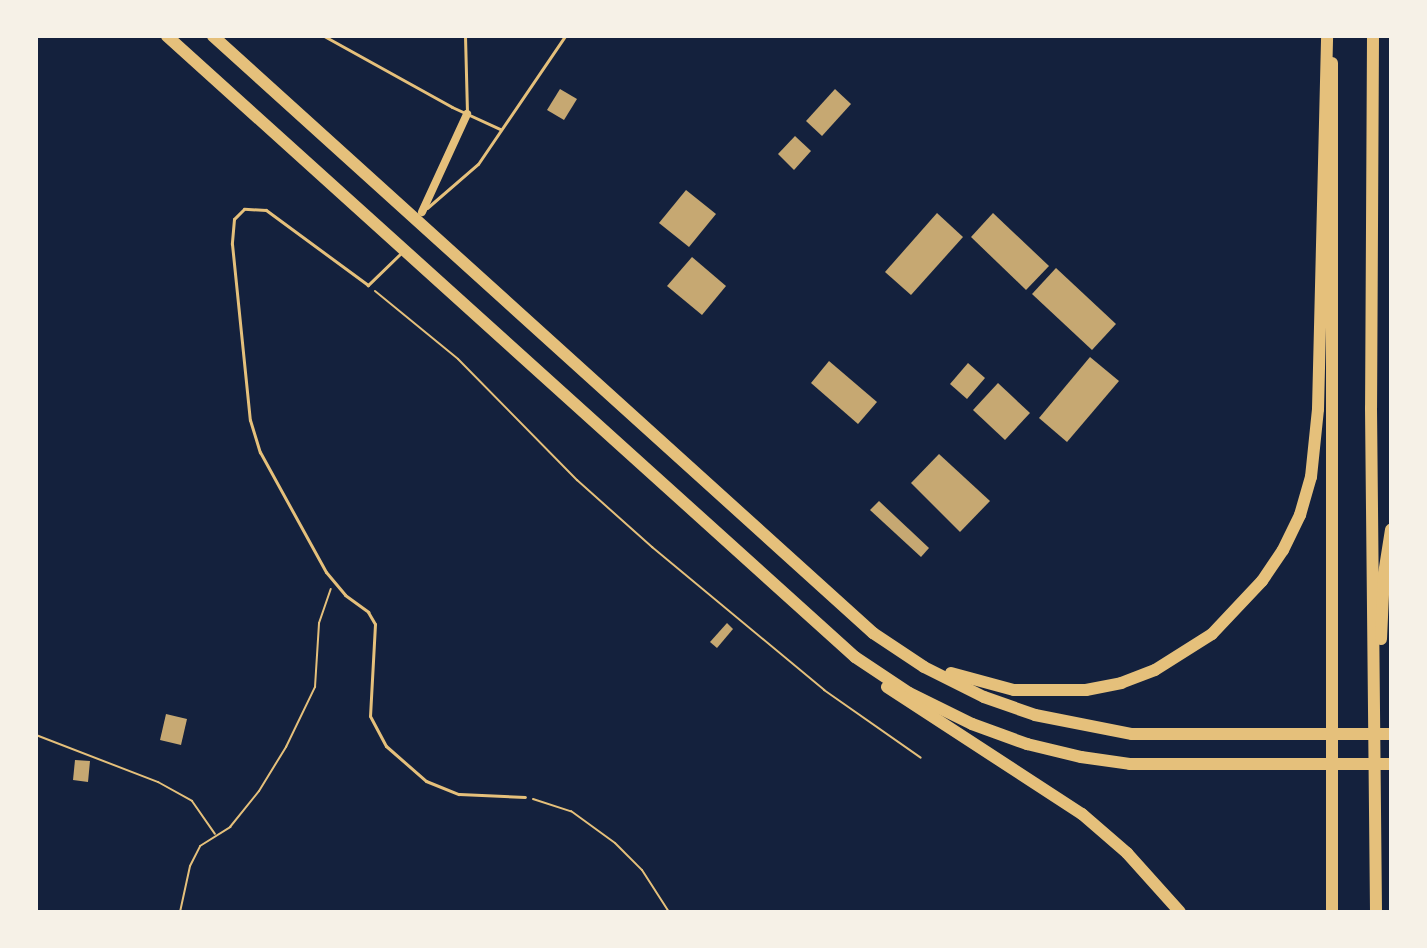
<!DOCTYPE html>
<html>
<head>
<meta charset="utf-8">
<style>
  body { margin:0 }
  #map { position:relative; width:1427px; height:948px; overflow:hidden; background:#14213d; font-family:"PT Sans",sans-serif }
  div>[style] { position:absolute }
  [style*='--x'] { left:calc(var(--x)*1px); top:calc(var(--y)*1px); width:calc(var(--w)*1px); rotate:calc(var(--a)*1deg) }
  .building>* { inset:0; background:#c6a872 }
  .path>* { height:2px; margin:-1px; padding:0 1px; transform-origin:1px; border-radius:1px; background:#e5c07b }
  .service>* { height:3px; margin:-1.5px; padding:0 1.5px; transform-origin:1.5px; border-radius:1.5px; background:#e5c07b }
  .tertiary>* { height:8px; margin:-4px; padding:0 4px; transform-origin:4px; border-radius:4px; background:#e5c07b }
  .motorway>* { height:12px; margin:-6px; padding:0 6px; transform-origin:6px; border-radius:6px; background:#e5c07b }
  span { translate:-50% -50%; white-space:nowrap; text-align:center; line-height:1.15; -webkit-text-stroke:8px #f6f1e7; paint-order:stroke }
  .frame { position:absolute; inset:0; border:38px solid #f6f1e7; pointer-events:none }
</style>
</head>
<body>
<div id="map">
  <div class="building">
    <div style="clip-path:polygon(560px 89px,577px 99px,564px 120px,547px 110px)"></div>
    <div style="clip-path:polygon(835px 89px,851px 104px,822px 136px,806px 121px)"></div>
    <div style="clip-path:polygon(795px 136px,811px 151px,794px 170px,778px 154px)"></div>
    <div style="clip-path:polygon(686px 190px,716px 214px,689px 247px,659px 223px)"></div>
    <div style="clip-path:polygon(937px 213px,963px 237px,911px 295px,885px 272px)"></div>
    <div style="clip-path:polygon(993px 213px,1049px 266px,1026px 290px,971px 237px)"></div>
    <div style="clip-path:polygon(692px 257px,726px 286px,702px 315px,667px 286px)"></div>
    <div style="clip-path:polygon(1056px 268px,1116px 324px,1092px 350px,1032px 294px)"></div>
    <div style="clip-path:polygon(1090px 357px,1119px 381px,1067px 442px,1039px 418px)"></div>
    <div style="clip-path:polygon(829px 361px,877px 402px,858px 424px,811px 383px)"></div>
    <div style="clip-path:polygon(968px 363px,985px 378px,967px 399px,950px 384px)"></div>
    <div style="clip-path:polygon(998px 383px,1030px 413px,1005px 440px,973px 410px)"></div>
    <div style="clip-path:polygon(939px 454px,990px 501px,960px 532px,911px 483px)"></div>
    <div style="clip-path:polygon(879px 501px,929px 548px,921px 557px,870px 510px)"></div>
    <div style="clip-path:polygon(727px 623px,733px 629px,717px 648px,710px 642px)"></div>
    <div style="clip-path:polygon(166px 714px,187px 719px,181px 745px,160px 740px)"></div>
    <div style="clip-path:polygon(75px 760px,90px 761px,88px 782px,73px 780px)"></div>
  </div>
  <div class="path">
    <div style="--x:375;--y:291;--w:107;--a:39.3"></div>
    <div style="--x:458;--y:359;--w:170;--a:45.5"></div>
    <div style="--x:577;--y:480;--w:101;--a:41.8"></div>
    <div style="--x:652;--y:547;--w:224;--a:39.7"></div>
    <div style="--x:824;--y:690;--w:118;--a:35"></div>
    <div style="--x:36;--y:735;--w:131;--a:21.1"></div>
    <div style="--x:158;--y:782;--w:39;--a:29"></div>
    <div style="--x:192;--y:801;--w:40;--a:55.1"></div>
    <div style="--x:533;--y:799;--w:40;--a:18"></div>
    <div style="--x:571;--y:811;--w:54;--a:36"></div>
    <div style="--x:615;--y:843;--w:38;--a:45"></div>
    <div style="--x:642;--y:870;--w:50;--a:57.3"></div>
    <div style="--x:180;--y:912;--w:47;--a:-77.7"></div>
    <div style="--x:190;--y:866;--w:22;--a:-63"></div>
    <div style="--x:200;--y:846;--w:36;--a:-32"></div>
    <div style="--x:230;--y:827;--w:46;--a:-51.1"></div>
    <div style="--x:259;--y:791;--w:52;--a:-58.5"></div>
    <div style="--x:286;--y:747;--w:67;--a:-64.2"></div>
    <div style="--x:315;--y:687;--w:64;--a:-86.4"></div>
    <div style="--x:319;--y:623;--w:36;--a:-71"></div>
  </div>
  <div class="service">
    <div style="--x:324;--y:36;--w:146;--a:29"></div>
    <div style="--x:452;--y:107;--w:53;--a:24.6"></div>
    <div style="--x:465;--y:36;--w:74;--a:88.5"></div>
    <div style="--x:427;--y:208;--w:67;--a:-40.8"></div>
    <div style="--x:478;--y:164;--w:155;--a:-55.8"></div>
    <div style="--x:400;--y:254;--w:45;--a:135.9"></div>
    <div style="--x:368;--y:285;--w:127;--a:-143.7"></div>
    <div style="--x:266;--y:210;--w:22;--a:-177"></div>
    <div style="--x:244;--y:209;--w:14;--a:135"></div>
    <div style="--x:234;--y:219;--w:25;--a:95"></div>
    <div style="--x:232;--y:244;--w:177;--a:84.2"></div>
    <div style="--x:250;--y:420;--w:34;--a:73"></div>
    <div style="--x:260;--y:452;--w:137;--a:61.2"></div>
    <div style="--x:326;--y:572;--w:30;--a:50"></div>
    <div style="--x:345;--y:595;--w:29;--a:36"></div>
    <div style="--x:368;--y:612;--w:14;--a:60"></div>
    <div style="--x:375;--y:624;--w:92;--a:93.1"></div>
    <div style="--x:370;--y:716;--w:34;--a:62"></div>
    <div style="--x:386;--y:746;--w:53;--a:41.2"></div>
    <div style="--x:426;--y:781;--w:35;--a:22"></div>
    <div style="--x:459;--y:794;--w:66;--a:2.6"></div>
  </div>
  <div class="tertiary">
    <div style="--x:422;--y:212;--w:108;--a:-65.3"></div>
  </div>
  <div class="motorway">
    <div style="--x:167;--y:36;--w:927;--a:42.07"></div>
    <div style="--x:855;--y:657;--w:65;--a:33.7"></div>
    <div style="--x:909;--y:693;--w:70;--a:26.2"></div>
    <div style="--x:972;--y:724;--w:59;--a:20"></div>
    <div style="--x:1027;--y:744;--w:56;--a:13.5"></div>
    <div style="--x:1081;--y:757;--w:49;--a:8.1"></div>
    <div style="--x:1130;--y:764;--w:261;--a:0"></div>
    <div style="--x:213;--y:36;--w:890;--a:42.13"></div>
    <div style="--x:873;--y:633;--w:61;--a:33.7"></div>
    <div style="--x:924;--y:667;--w:67;--a:26.6"></div>
    <div style="--x:984;--y:697;--w:54;--a:19.4"></div>
    <div style="--x:1035;--y:715;--w:99;--a:11.1"></div>
    <div style="--x:1132;--y:734;--w:259;--a:0"></div>
    <div style="--x:1373;--y:36;--w:372;--a:90.3"></div>
    <div style="--x:1371;--y:408;--w:504;--a:89.43"></div>
    <div style="--x:1381;--y:639;--w:65;--a:-87.4"></div>
    <div style="--x:1384;--y:574;--w:45;--a:-81"></div>
    <div style="--x:951;--y:673;--w:65;--a:15.1"></div>
    <div style="--x:1014;--y:690;--w:72;--a:0"></div>
    <div style="--x:1086;--y:690;--w:36;--a:-11"></div>
    <div style="--x:1121;--y:683;--w:36;--a:-21"></div>
    <div style="--x:1155;--y:670;--w:67;--a:-32.3"></div>
    <div style="--x:1212;--y:634;--w:73;--a:-46.7"></div>
    <div style="--x:1262;--y:581;--w:37;--a:-56"></div>
    <div style="--x:1283;--y:550;--w:39;--a:-64"></div>
    <div style="--x:1300;--y:515;--w:40;--a:-74"></div>
    <div style="--x:1311;--y:477;--w:68;--a:-84.1"></div>
    <div style="--x:1318;--y:409;--w:373;--a:-88.6"></div>
    <div style="--x:887;--y:687;--w:233;--a:33.1"></div>
    <div style="--x:1082;--y:814;--w:60;--a:40.9"></div>
    <div style="--x:1127;--y:853;--w:79;--a:48.1"></div>
    <div style="--x:1332;--y:912;--w:849;--a:-90"></div>
  </div>
  <div class="frame"></div>
</div>
</body>
</html>
